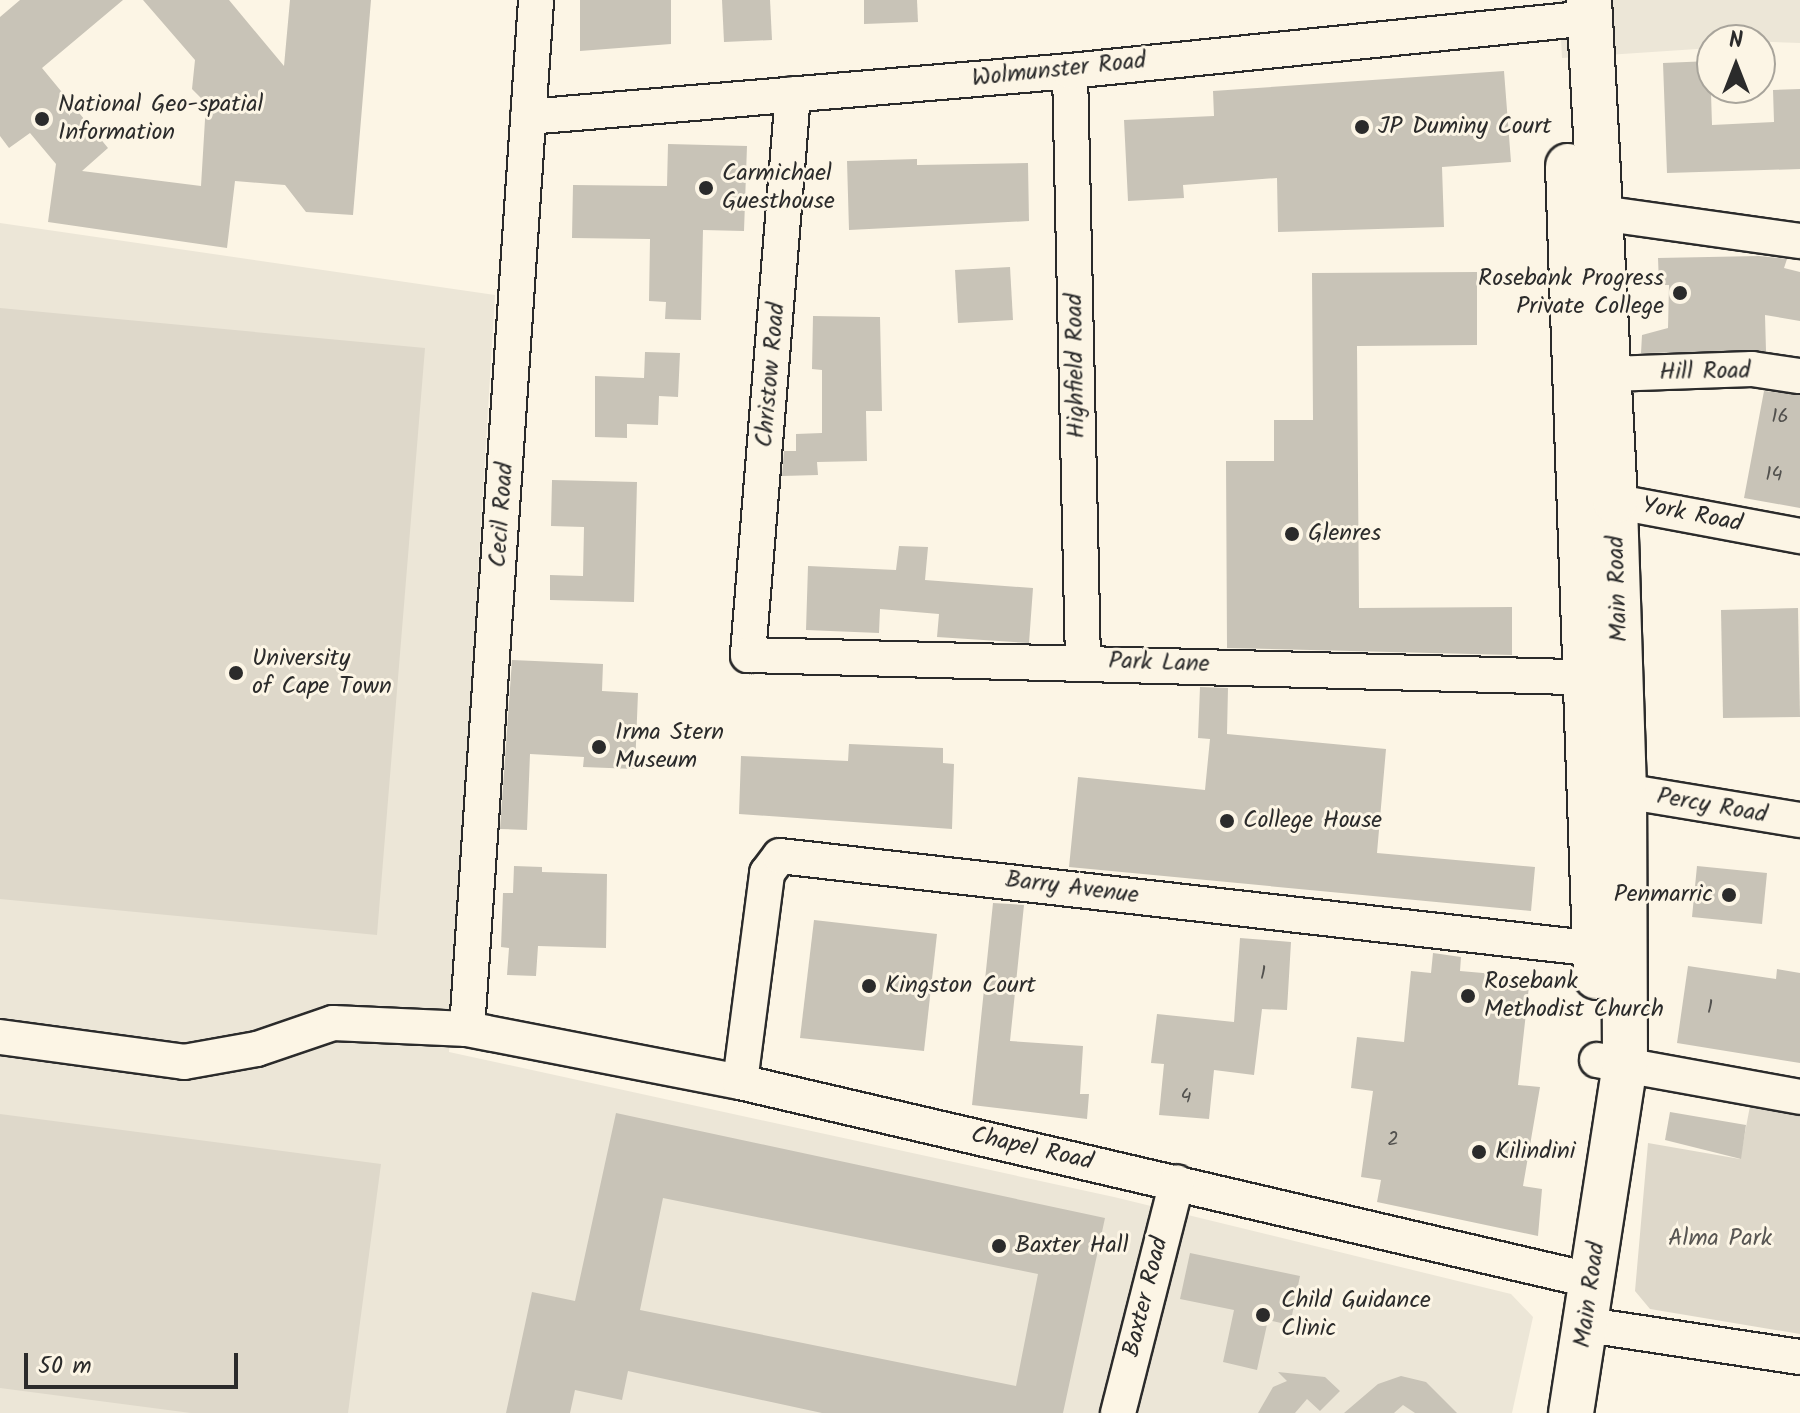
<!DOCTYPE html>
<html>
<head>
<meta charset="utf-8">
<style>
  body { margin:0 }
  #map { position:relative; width:1800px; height:1413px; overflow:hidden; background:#fcf5e5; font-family:Kalam,sans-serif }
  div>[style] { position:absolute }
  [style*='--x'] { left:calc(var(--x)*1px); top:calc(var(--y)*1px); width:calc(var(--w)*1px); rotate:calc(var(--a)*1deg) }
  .built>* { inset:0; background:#ece6d7 }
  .green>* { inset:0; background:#ded8ca }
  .building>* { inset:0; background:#c8c3b7 }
  .roads { filter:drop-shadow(2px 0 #2b2b2b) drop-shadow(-2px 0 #2b2b2b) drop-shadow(0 2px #2b2b2b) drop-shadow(0 -2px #2b2b2b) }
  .street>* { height:34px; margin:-17px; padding:0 17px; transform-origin:17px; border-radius:17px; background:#fcf5e5 }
  .secondary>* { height:44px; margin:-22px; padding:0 22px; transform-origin:22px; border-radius:22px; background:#fcf5e5 }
  .dots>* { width:22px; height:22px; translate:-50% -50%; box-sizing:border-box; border:4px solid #fcf5e5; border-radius:50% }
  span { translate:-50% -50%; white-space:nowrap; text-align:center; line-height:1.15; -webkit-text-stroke:6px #fcf5e5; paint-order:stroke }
  .number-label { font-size:20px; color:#52514e }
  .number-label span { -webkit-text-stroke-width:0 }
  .street-label { font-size:24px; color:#2b2b2b }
  .poi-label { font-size:24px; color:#2b2b2b }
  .left { translate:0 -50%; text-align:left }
  .right { translate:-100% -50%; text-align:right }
  .park-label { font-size:24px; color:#585653 }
  .north { position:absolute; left:1696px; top:24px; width:80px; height:80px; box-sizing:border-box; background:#fcf5e5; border:2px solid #a8a49b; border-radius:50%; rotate:0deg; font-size:22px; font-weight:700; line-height:32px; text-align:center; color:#2b2b2b }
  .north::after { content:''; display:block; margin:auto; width:28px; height:36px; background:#2b2b2b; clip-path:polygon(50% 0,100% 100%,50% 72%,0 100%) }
  .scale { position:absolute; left:24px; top:1353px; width:214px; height:36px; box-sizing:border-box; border:4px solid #2b2b2b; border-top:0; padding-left:10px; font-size:24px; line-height:28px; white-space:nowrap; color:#2b2b2b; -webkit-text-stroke:6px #fcf5e5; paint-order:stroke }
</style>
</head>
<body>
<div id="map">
  <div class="built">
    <div style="clip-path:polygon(1559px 0,1800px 0,1800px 43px,1712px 40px,1712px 48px,1562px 58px)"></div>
    <div style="clip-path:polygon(0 223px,495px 295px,449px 1052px,1114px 1197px,1511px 1294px,1533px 1317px,1512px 1413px,0 1413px)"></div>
  </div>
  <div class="green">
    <div style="clip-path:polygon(0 308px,425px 348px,377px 935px,0 899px)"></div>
    <div style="clip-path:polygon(1750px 1106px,1800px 1116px,1800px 1334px,1650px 1309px,1635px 1291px,1648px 1143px,1740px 1159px)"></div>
    <div style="clip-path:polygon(0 1114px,381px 1164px,348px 1413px,191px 1413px,0 1388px)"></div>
  </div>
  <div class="building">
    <div style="clip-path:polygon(20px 0,123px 0,42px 68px,108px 148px,82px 171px,201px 186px,206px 103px,192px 89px,195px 60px,143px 0,229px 0,284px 66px,290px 0,371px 0,353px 215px,306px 212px,285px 185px,235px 181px,227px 248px,48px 222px,56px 164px,30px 133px,9px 148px,0 136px,0 17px)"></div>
    <div style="clip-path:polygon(580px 0,671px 0,671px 44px,580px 51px)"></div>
    <div style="clip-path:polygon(722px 0,770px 0,772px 40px,724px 42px)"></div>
    <div style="clip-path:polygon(864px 0,917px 0,918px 22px,864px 24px)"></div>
    <div style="clip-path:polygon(1710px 61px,1712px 125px,1774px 122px,1773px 90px,1800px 89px,1800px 169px,1667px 173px,1663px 63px)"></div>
    <div style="clip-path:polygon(1504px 71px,1511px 162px,1442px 167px,1444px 227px,1278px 232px,1277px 178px,1183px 185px,1184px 198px,1128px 201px,1124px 120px,1214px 116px,1213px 91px)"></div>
    <div style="clip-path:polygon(668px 144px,747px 146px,744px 231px,703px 230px,701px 320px,665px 319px,666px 302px,649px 301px,650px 239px,572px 238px,573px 185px,667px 186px)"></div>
    <div style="clip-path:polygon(917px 159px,917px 165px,1028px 163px,1029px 221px,849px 230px,847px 161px)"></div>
    <div style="clip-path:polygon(1759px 256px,1787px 259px,1784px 268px,1800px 272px,1800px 321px,1765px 315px,1766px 351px,1641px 353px,1642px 335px,1668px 328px,1669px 285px,1659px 285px,1658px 258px)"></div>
    <div style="clip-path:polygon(1010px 267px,1013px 320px,958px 323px,955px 270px)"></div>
    <div style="clip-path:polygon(1477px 272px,1477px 345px,1357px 346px,1359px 608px,1512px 607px,1512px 655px,1227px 648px,1226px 461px,1274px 461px,1274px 420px,1313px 420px,1312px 273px)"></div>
    <div style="clip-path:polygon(813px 316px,880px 317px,882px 411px,866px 411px,867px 461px,817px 462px,818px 475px,782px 476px,784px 451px,796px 451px,796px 434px,822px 433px,822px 370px,812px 369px)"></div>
    <div style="clip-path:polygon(645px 352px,680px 353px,678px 397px,659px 396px,658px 425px,627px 424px,627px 438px,595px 437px,595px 376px,644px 378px)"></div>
    <div style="clip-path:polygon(1764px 391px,1800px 395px,1800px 508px,1744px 498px)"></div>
    <div style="clip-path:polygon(552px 480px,637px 482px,634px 602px,550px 600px,550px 575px,583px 576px,584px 527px,551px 526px)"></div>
    <div style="clip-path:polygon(899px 546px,928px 547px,925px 580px,1033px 588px,1029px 643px,937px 637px,939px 614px,880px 609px,879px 633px,806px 630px,808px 566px,896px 570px)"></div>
    <div style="clip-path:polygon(1798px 608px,1800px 717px,1723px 718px,1721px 610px)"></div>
    <div style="clip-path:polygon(512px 660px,603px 664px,602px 691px,638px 693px,635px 769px,583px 767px,584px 757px,530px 754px,527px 830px,500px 829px)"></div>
    <div style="clip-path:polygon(1200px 687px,1228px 688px,1227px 734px,1386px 749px,1377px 853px,1535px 867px,1531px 911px,1069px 867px,1078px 777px,1205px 790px,1210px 739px,1198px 738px)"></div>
    <div style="clip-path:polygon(849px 744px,943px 748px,943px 763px,954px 764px,952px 829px,739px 814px,741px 756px,848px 761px)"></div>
    <div style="clip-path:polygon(514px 866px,542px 867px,542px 872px,607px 874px,606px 948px,538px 946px,536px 976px,507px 975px,509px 948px,501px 947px,503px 893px,513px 893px)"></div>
    <div style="clip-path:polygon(1697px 866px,1767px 873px,1762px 924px,1692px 917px)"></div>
    <div style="clip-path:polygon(993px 903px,1024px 905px,1010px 1041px,1083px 1046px,1080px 1094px,1089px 1094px,1087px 1119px,972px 1105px)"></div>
    <div style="clip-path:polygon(814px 920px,937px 934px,924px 1051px,800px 1038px)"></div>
    <div style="clip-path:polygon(1240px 938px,1291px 942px,1287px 1010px,1262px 1009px,1254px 1075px,1214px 1070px,1209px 1119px,1159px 1115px,1164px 1064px,1151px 1063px,1157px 1014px,1234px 1022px)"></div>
    <div style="clip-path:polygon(1433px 953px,1461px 957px,1460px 971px,1530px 977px,1518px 1085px,1540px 1087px,1523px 1186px,1542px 1189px,1538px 1236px,1377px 1202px,1381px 1180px,1361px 1177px,1373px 1091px,1351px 1088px,1357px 1037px,1404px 1042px,1411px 971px,1431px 973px)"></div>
    <div style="clip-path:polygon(1688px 966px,1776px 979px,1777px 969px,1800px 973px,1800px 1063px,1677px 1043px)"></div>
    <div style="clip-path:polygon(1670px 1112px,1746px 1125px,1741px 1159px,1665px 1140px)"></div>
    <div style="clip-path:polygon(evenodd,616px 1113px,1105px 1218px,1063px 1413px,822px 1413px,628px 1371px,622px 1400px,575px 1390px,570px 1413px,506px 1413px,532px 1292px,575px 1301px,616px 1113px,663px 1198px,1038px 1274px,1016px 1386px,640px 1310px,663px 1198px)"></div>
    <div style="clip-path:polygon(1190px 1253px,1300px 1276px,1290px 1325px,1268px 1320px,1257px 1370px,1223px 1362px,1234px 1310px,1180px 1299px)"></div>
    <div style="clip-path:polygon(1278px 1372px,1325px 1377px,1340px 1391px,1320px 1411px,1307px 1399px,1295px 1413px,1258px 1413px,1273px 1387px,1287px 1381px)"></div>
    <div style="clip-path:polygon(1401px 1376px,1426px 1382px,1457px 1413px,1415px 1413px,1403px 1405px,1394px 1413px,1344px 1413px,1378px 1384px)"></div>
  </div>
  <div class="roads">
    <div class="street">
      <div style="--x:1070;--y:71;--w:590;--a:88.74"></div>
      <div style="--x:793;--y:94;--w:563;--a:94.59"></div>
      <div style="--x:748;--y:655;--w:821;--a:1.53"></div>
      <div style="--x:528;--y:117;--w:544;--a:-4.85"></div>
      <div style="--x:1070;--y:71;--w:523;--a:-5.82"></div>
      <div style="--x:1579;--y:210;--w:223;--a:8"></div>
      <div style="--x:1610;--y:374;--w:142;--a:-2"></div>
      <div style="--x:1752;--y:369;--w:48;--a:8.5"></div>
      <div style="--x:1591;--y:497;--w:213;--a:10.6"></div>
      <div style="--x:1624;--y:791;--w:178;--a:9.4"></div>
      <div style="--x:467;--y:1029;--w:1031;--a:-86.16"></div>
      <div style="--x:0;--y:1037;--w:186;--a:7.7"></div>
      <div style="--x:184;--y:1062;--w:74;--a:-10.1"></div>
      <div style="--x:257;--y:1049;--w:80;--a:-18.9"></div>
      <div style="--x:333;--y:1023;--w:134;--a:2.6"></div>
      <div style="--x:467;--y:1029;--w:278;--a:11"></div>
      <div style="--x:740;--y:1082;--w:877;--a:13.12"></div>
      <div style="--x:1597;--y:1060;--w:206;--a:10.3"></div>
      <div style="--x:740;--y:1082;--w:211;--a:-82.6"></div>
      <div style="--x:767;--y:873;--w:21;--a:-53"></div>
      <div style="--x:780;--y:856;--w:821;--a:6.5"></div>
      <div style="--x:1588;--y:1325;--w:214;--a:8.6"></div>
      <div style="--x:1118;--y:1413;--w:238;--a:-75.7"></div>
    </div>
    <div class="secondary">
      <div style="--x:1568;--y:166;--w:811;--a:88.02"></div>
      <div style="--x:1571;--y:1413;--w:353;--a:-81.2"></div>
      <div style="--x:1625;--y:1064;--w:273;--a:-90.2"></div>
      <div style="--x:1624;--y:791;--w:290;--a:-91.8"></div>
      <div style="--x:1615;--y:501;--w:502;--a:-92.97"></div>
    </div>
  </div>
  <div class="dots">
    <div style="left:42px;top:119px;background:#2b2b2b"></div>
    <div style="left:1362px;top:127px;background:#2b2b2b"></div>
    <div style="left:706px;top:188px;background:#2b2b2b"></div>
    <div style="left:1680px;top:293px;background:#2b2b2b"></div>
    <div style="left:1292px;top:534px;background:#2b2b2b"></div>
    <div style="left:236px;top:673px;background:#2b2b2b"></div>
    <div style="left:599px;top:747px;background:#2b2b2b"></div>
    <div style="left:1227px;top:821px;background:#2b2b2b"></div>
    <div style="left:1729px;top:895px;background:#2b2b2b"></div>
    <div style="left:869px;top:986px;background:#2b2b2b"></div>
    <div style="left:1468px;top:996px;background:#2b2b2b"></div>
    <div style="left:1479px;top:1152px;background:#2b2b2b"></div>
    <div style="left:999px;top:1246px;background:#2b2b2b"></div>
    <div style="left:1263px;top:1315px;background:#2b2b2b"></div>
  </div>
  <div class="number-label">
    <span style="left:1780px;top:417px">16</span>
    <span style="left:1774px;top:475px">14</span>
    <span style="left:1263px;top:974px">1</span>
    <span style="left:1710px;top:1008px">1</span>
    <span style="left:1186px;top:1097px">4</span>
    <span style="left:1393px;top:1140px">2</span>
  </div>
  <div class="street-label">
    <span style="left:1059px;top:70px;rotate:-6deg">Wolmunster Road</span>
    <span style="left:1076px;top:366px;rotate:-91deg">Highfield Road</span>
    <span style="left:1705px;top:372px;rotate:-1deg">Hill Road</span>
    <span style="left:771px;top:375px;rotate:-85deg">Christow Road</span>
    <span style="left:502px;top:515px;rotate:-86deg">Cecil Road</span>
    <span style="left:1692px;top:515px;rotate:11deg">York Road</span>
    <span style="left:1618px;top:589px;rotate:-92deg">Main Road</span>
    <span style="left:1159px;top:663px;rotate:2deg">Park Lane</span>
    <span style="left:1712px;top:806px;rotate:10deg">Percy Road</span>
    <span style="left:1072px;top:888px;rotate:7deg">Barry Avenue</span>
    <span style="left:1032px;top:1149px;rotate:13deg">Chapel Road</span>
    <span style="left:1590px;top:1295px;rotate:-82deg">Main Road</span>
    <span style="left:1146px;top:1297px;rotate:-76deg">Baxter Road</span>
  </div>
  <div class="poi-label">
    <span class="left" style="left:58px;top:119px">National Geo-spatial<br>Information</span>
    <span class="left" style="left:1378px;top:127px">JP Duminy Court</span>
    <span class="left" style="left:722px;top:188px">Carmichael<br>Guesthouse</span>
    <span class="right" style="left:1664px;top:293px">Rosebank Progress<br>Private College</span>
    <span class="left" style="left:1308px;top:534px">Glenres</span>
    <span class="left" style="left:252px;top:673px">University<br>of Cape Town</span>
    <span class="left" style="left:615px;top:747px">Irma Stern<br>Museum</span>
    <span class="left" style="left:1243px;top:821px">College House</span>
    <span class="right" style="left:1713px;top:895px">Penmarric</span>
    <span class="left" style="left:1484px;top:996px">Rosebank<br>Methodist Church</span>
    <span class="left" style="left:885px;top:986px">Kingston Court</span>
    <span class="left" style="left:1495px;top:1152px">Kilindini</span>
    <span class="left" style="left:1015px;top:1246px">Baxter Hall</span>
    <span class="left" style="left:1281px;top:1315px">Child Guidance<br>Clinic</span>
  </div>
  <div class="park-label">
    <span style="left:1720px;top:1239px">Alma Park</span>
  </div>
  <div class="north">N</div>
  <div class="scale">50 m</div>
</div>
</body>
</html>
